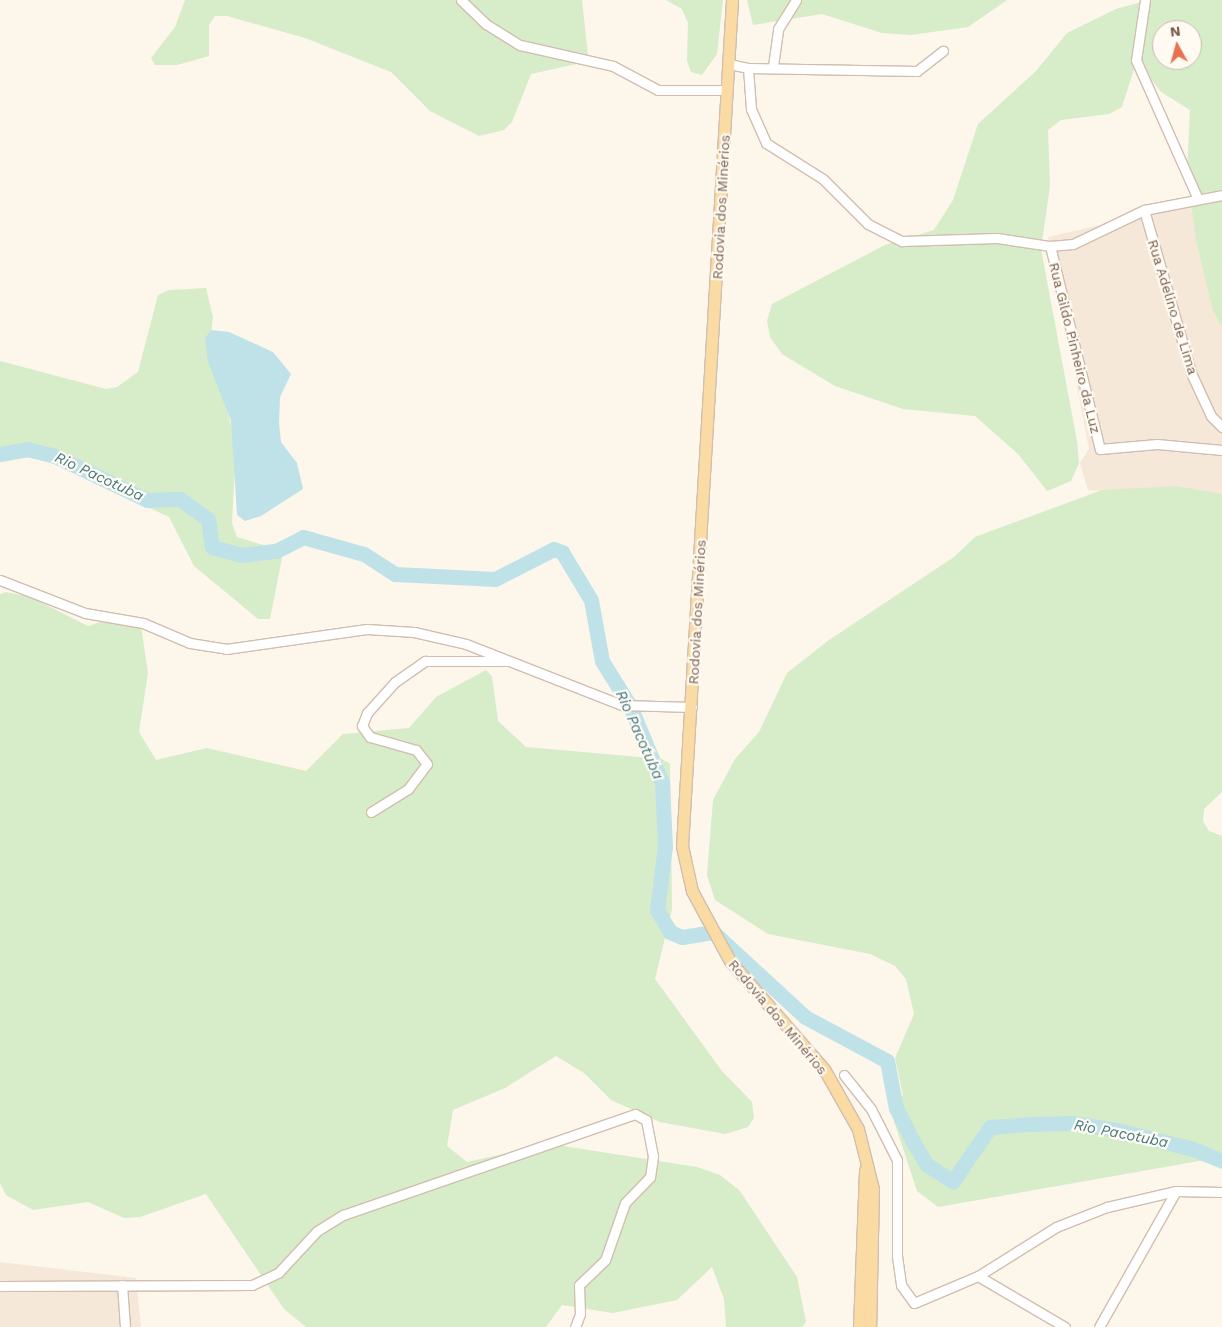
<!DOCTYPE html>
<html>
<head>
<meta charset="utf-8">
<style>
  body { margin:0 }
  #map { position:relative; width:1222px; height:1327px; overflow:hidden; background:#fdf6eb; font-family:"Work Sans",sans-serif }
  div>[style] { position:absolute }
  [style*='--x'] { left:calc(var(--x)*1px); top:calc(var(--y)*1px); width:calc(var(--w)*1px); rotate:calc(var(--a)*1deg) }
  .residential>* { inset:0; background:#f5e8d9 }
  .green>* { inset:0; background:#d7ecc8 }
  .water>* { inset:0; background:#bee2e8 }
  .river>* { height:15px; margin:-7.5px; padding:0 7.5px; transform-origin:7.5px; border-radius:7.5px; background:#bee2e8 }
  .roads { filter:drop-shadow(1px 0 #d1beaf) drop-shadow(-1px 0 #d1beaf) drop-shadow(0 1px #d1beaf) drop-shadow(0 -1px #d1beaf) }
  .minor>* { height:9px; margin:-4.5px; padding:0 4.5px; transform-origin:4.5px; border-radius:4.5px; background:#fff }
  .major>* { height:11px; margin:-5.5px; padding:0 5.5px; transform-origin:5.5px; border-radius:5.5px; background:#fbdba4 }
  span { translate:-50% -50%; white-space:nowrap; text-align:center; line-height:1.15; -webkit-text-stroke:4.5px #fffaf2; paint-order:stroke }
  .street-label { font-size:14px; color:#7a5d4d }
  .water-label { font-size:15px; color:#437a86; font-style:italic }
  .north { position:absolute; left:1152px; top:20px; width:50px; height:50px; box-sizing:border-box; background:#fffaf2; border:1px solid #cabbb0; border-radius:50%; rotate:353deg; font-size:14px; font-weight:700; line-height:20px; text-align:center; color:#7a5d4d }
  .north::after { content:''; display:block; margin:auto; width:18px; height:22px; background:#e77250; clip-path:polygon(50% 0,100% 100%,50% 72%,0 100%) }
</style>
</head>
<body>
<div id="map">
  <div class="residential">
    <div style="clip-path:polygon(1198px 203px,1222px 295px,1222px 498px,1088px 490px,1080px 463px,1089px 449px,1048px 237px)"></div>
    <div style="clip-path:polygon(0 1262px,136px 1278px,141px 1327px,0 1327px)"></div>
  </div>
  <div class="green">
    <div style="clip-path:polygon(185px 0,582px 0,588px 55px,581px 63px,531px 74px,512px 122px,504px 130px,479px 136px,430px 111px,391px 72px,305px 38px,227px 16px,215px 16px,209px 25px,209px 56px,177px 65px,155px 65px,151px 58px,175px 27px)"></div>
    <div style="clip-path:polygon(666px 0,723px 0,717px 54px,702px 75px,691px 72px,687px 61px,688px 23px,682px 9px)"></div>
    <div style="clip-path:polygon(747px 0,1007px 0,968px 27px,911px 35px,882px 33px,822px 14px,753px 25px)"></div>
    <div style="clip-path:polygon(evenodd,1149px 0,1222px 0,1222px 327px,1213px 311px,1196px 240px,1187px 172px,1190px 110px,1161px 92px,1141px 66px,1134px 69px,1122px 107px,1109px 114px,1061px 120px,1048px 130px,1050px 186px,1041px 249px,1077px 441px,1079px 463px,1071px 481px,1047px 491px,1019px 455px,975px 416px,903px 409px,835px 386px,782px 354px,770px 337px,767px 321px,772px 304px,885px 245px,934px 230px,953px 200px,978px 124px,1036px 71px,1067px 33px,1116px 9px,1149px 0,1162px 30px,1192px 30px,1192px 60px,1162px 60px,1162px 30px)"></div>
    <div style="clip-path:polygon(206px 288px,213px 317px,210px 344px,236px 444px,232px 523px,237px 537px,270px 547px,282px 558px,270px 619px,258px 619px,194px 566px,169px 517px,33px 454px,0 461px,0 361px,106px 389px,117px 387px,138px 372px,158px 295px,169px 290px)"></div>
    <div style="clip-path:polygon(1176px 486px,1222px 494px,1222px 792px,1204px 809px,1203px 821px,1209px 831px,1222px 836px,1222px 1157px,938px 1207px,917px 1191px,890px 1109px,903px 1095px,895px 1058px,914px 1014px,906px 979px,895px 966px,870px 954px,768px 934px,715px 900px,707px 875px,713px 800px,735px 759px,759px 732px,787px 673px,829px 640px,954px 557px,975px 537px,1102px 490px)"></div>
    <div style="clip-path:polygon(6px 592px,30px 597px,88px 626px,117px 617px,141px 626px,148px 673px,139px 732px,156px 760px,207px 748px,306px 771px,343px 734px,409px 728px,436px 697px,486px 670px,492px 676px,498px 721px,526px 747px,662px 759px,670px 764px,672px 909px,655px 979px,722px 1071px,752px 1102px,754px 1118px,748px 1127px,725px 1134px,660px 1122px,611px 1100px,584px 1073px,556px 1056px,505px 1088px,453px 1110px,447px 1146px,467px 1162px,539px 1146px,563px 1146px,697px 1167px,720px 1175px,740px 1191px,797px 1277px,806px 1322px,802px 1327px,726px 1327px,724px 1299px,712px 1267px,677px 1300px,613px 1313px,562px 1305px,546px 1327px,306px 1327px,284px 1309px,206px 1194px,140px 1217px,124px 1218px,88px 1202px,33px 1210px,6px 1195px,0 1183px,0 594px)"></div>
  </div>
  <div class="water">
    <div style="clip-path:polygon(211px 330px,229px 332px,273px 352px,291px 374px,280px 397px,279px 423px,281px 442px,297px 463px,303px 489px,261px 516px,245px 521px,237px 515px,231px 421px,208px 362px,205px 338px)"></div>
  </div>
  <div class="river">
    <div style="--x:0;--y:454;--w:27;--a:-10"></div>
    <div style="--x:27;--y:449;--w:29;--a:14"></div>
    <div style="--x:55;--y:456;--w:102;--a:25.6"></div>
    <div style="--x:147;--y:500;--w:33;--a:-2"></div>
    <div style="--x:180;--y:499;--w:34;--a:36"></div>
    <div style="--x:208;--y:519;--w:28;--a:82"></div>
    <div style="--x:212;--y:547;--w:30;--a:15"></div>
    <div style="--x:241;--y:555;--w:35;--a:-7"></div>
    <div style="--x:276;--y:551;--w:30;--a:-27"></div>
    <div style="--x:303;--y:537;--w:63;--a:15.6"></div>
    <div style="--x:364;--y:554;--w:37;--a:33"></div>
    <div style="--x:395;--y:574;--w:100;--a:2.9"></div>
    <div style="--x:495;--y:579;--w:66;--a:-27"></div>
    <div style="--x:554;--y:549;--w:9;--a:21"></div>
    <div style="--x:562;--y:552;--w:56;--a:58.9"></div>
    <div style="--x:591;--y:600;--w:62;--a:79.8"></div>
    <div style="--x:602;--y:661;--w:53;--a:58.1"></div>
    <div style="--x:630;--y:706;--w:83;--a:67.4"></div>
    <div style="--x:662;--y:783;--w:63;--a:87.3"></div>
    <div style="--x:665;--y:846;--w:64;--a:97.1"></div>
    <div style="--x:657;--y:910;--w:26;--a:59"></div>
    <div style="--x:670;--y:932;--w:13;--a:23"></div>
    <div style="--x:682;--y:937;--w:31;--a:-9"></div>
    <div style="--x:713;--y:932;--w:125;--a:42.7"></div>
    <div style="--x:805;--y:1017;--w:93;--a:28.2"></div>
    <div style="--x:887;--y:1061;--w:48;--a:79.2"></div>
    <div style="--x:896;--y:1108;--w:36;--a:63"></div>
    <div style="--x:912;--y:1140;--w:29;--a:59"></div>
    <div style="--x:927;--y:1165;--w:31;--a:32"></div>
    <div style="--x:953;--y:1181;--w:65;--a:-55.6"></div>
    <div style="--x:990;--y:1127;--w:40;--a:-4.3"></div>
    <div style="--x:1030;--y:1124;--w:42;--a:-1.4"></div>
    <div style="--x:1072;--y:1123;--w:46;--a:8.8"></div>
    <div style="--x:1117;--y:1130;--w:78;--a:14"></div>
    <div style="--x:1193;--y:1149;--w:31;--a:22"></div>
  </div>
  <div class="roads">
    <div class="minor">
      <div style="--x:461;--y:0;--w:35;--a:44"></div>
      <div style="--x:486;--y:24;--w:40;--a:32"></div>
      <div style="--x:520;--y:45;--w:95;--a:12.7"></div>
      <div style="--x:613;--y:66;--w:51;--a:28.1"></div>
      <div style="--x:658;--y:90;--w:69;--a:0"></div>
      <div style="--x:1145;--y:0;--w:61;--a:98.5"></div>
      <div style="--x:1136;--y:60;--w:150;--a:66"></div>
      <div style="--x:729;--y:64;--w:19;--a:12"></div>
      <div style="--x:748;--y:68;--w:41;--a:85.8"></div>
      <div style="--x:751;--y:109;--w:37;--a:66"></div>
      <div style="--x:766;--y:143;--w:67;--a:32.3"></div>
      <div style="--x:823;--y:179;--w:64;--a:45"></div>
      <div style="--x:868;--y:224;--w:38;--a:27"></div>
      <div style="--x:902;--y:241;--w:95;--a:-1.8"></div>
      <div style="--x:997;--y:238;--w:54;--a:8.6"></div>
      <div style="--x:1050;--y:246;--w:23;--a:-5"></div>
      <div style="--x:1073;--y:244;--w:79;--a:-25.6"></div>
      <div style="--x:1144;--y:210;--w:79;--a:-10.9"></div>
      <div style="--x:773;--y:66;--w:37;--a:-82"></div>
      <div style="--x:778;--y:29;--w:34;--a:-58"></div>
      <div style="--x:748;--y:68;--w:169;--a:1"></div>
      <div style="--x:917;--y:71;--w:33;--a:-38"></div>
      <div style="--x:1144;--y:210;--w:172;--a:73.8"></div>
      <div style="--x:1192;--y:375;--w:45;--a:65.1"></div>
      <div style="--x:1211;--y:416;--w:16;--a:45"></div>
      <div style="--x:1050;--y:246;--w:209;--a:76.2"></div>
      <div style="--x:1100;--y:449;--w:57;--a:-5"></div>
      <div style="--x:1157;--y:444;--w:65;--a:5.3"></div>
      <div style="--x:0;--y:580;--w:91;--a:21.2"></div>
      <div style="--x:85;--y:613;--w:59;--a:9.8"></div>
      <div style="--x:143;--y:623;--w:51;--a:23.1"></div>
      <div style="--x:190;--y:643;--w:36;--a:9"></div>
      <div style="--x:226;--y:649;--w:142;--a:-8.1"></div>
      <div style="--x:367;--y:629;--w:47;--a:3.7"></div>
      <div style="--x:414;--y:632;--w:53;--a:13"></div>
      <div style="--x:466;--y:644;--w:168;--a:21.4"></div>
      <div style="--x:622;--y:705;--w:70;--a:1.6"></div>
      <div style="--x:371;--y:812;--w:44;--a:-31.9"></div>
      <div style="--x:408;--y:789;--w:31;--a:-53"></div>
      <div style="--x:427;--y:764;--w:18;--a:-128"></div>
      <div style="--x:416;--y:750;--w:48;--a:-164.2"></div>
      <div style="--x:370;--y:737;--w:14;--a:-126"></div>
      <div style="--x:362;--y:726;--w:14;--a:-69"></div>
      <div style="--x:367;--y:713;--w:42;--a:-47.9"></div>
      <div style="--x:395;--y:682;--w:37;--a:-35"></div>
      <div style="--x:425;--y:661;--w:83;--a:0"></div>
      <div style="--x:844;--y:1075;--w:43;--a:51.5"></div>
      <div style="--x:871;--y:1109;--w:57;--a:63"></div>
      <div style="--x:897;--y:1160;--w:96;--a:90"></div>
      <div style="--x:897;--y:1256;--w:29;--a:82"></div>
      <div style="--x:901;--y:1285;--w:22;--a:54"></div>
      <div style="--x:914;--y:1303;--w:69;--a:-22.9"></div>
      <div style="--x:978;--y:1276;--w:92;--a:-32.1"></div>
      <div style="--x:1056;--y:1227;--w:55;--a:-21.4"></div>
      <div style="--x:1107;--y:1207;--w:71;--a:-13.1"></div>
      <div style="--x:1176;--y:1191;--w:46;--a:1.2"></div>
      <div style="--x:978;--y:1276;--w:101;--a:30.4"></div>
      <div style="--x:122;--y:1285;--w:42;--a:85.9"></div>
      <div style="--x:0;--y:1286;--w:252;--a:-0.2"></div>
      <div style="--x:252;--y:1285;--w:29;--a:-25"></div>
      <div style="--x:278;--y:1273;--w:57;--a:-47.1"></div>
      <div style="--x:317;--y:1231;--w:31;--a:-32"></div>
      <div style="--x:343;--y:1215;--w:309;--a:-19.1"></div>
      <div style="--x:635;--y:1114;--w:13;--a:29"></div>
      <div style="--x:646;--y:1120;--w:37;--a:79"></div>
      <div style="--x:653;--y:1156;--w:21;--a:98"></div>
      <div style="--x:650;--y:1177;--w:36;--a:134"></div>
      <div style="--x:625;--y:1203;--w:60;--a:109.3"></div>
      <div style="--x:605;--y:1260;--w:36;--a:136"></div>
      <div style="--x:579;--y:1285;--w:29;--a:88"></div>
      <div style="--x:580;--y:1314;--w:14;--a:111"></div>
      <div style="--x:1099;--y:1327;--w:156;--a:-60.5"></div>
    </div>
    <div class="major">
      <div style="--x:732;--y:0;--w:847;--a:93.38"></div>
      <div style="--x:682;--y:846;--w:46;--a:77.5"></div>
      <div style="--x:692;--y:891;--w:80;--a:61.5"></div>
      <div style="--x:730;--y:961;--w:143;--a:49"></div>
      <div style="--x:824;--y:1069;--w:69;--a:60.5"></div>
      <div style="--x:858;--y:1129;--w:62;--a:76"></div>
      <div style="--x:873;--y:1189;--w:138;--a:91.2"></div>
      <div style="--x:859;--y:1327;--w:157;--a:-87.8"></div>
    </div>
  </div>
  <div class="street-label">
    <span style="left:721px;top:207px;rotate:-87deg">Rodovia dos Minérios</span>
    <span style="left:1173px;top:307px;rotate:73deg">Rua Adelino de Lima</span>
    <span style="left:1075px;top:348px;rotate:76deg">Rua Gildo Pinheiro da Luz</span>
    <span style="left:697px;top:612px;rotate:-87deg">Rodovia dos Minérios</span>
    <span style="left:778px;top:1017px;rotate:50deg">Rodovia dos Minérios</span>
  </div>
  <div class="water-label">
    <span style="left:99px;top:477px;rotate:25deg">Rio Pacotuba</span>
    <span style="left:639px;top:735px;rotate:66deg">Rio Pacotuba</span>
    <span style="left:1121px;top:1134px;rotate:11deg">Rio Pacotuba</span>
  </div>
  <div class="north">N</div>
</div>
</body>
</html>
